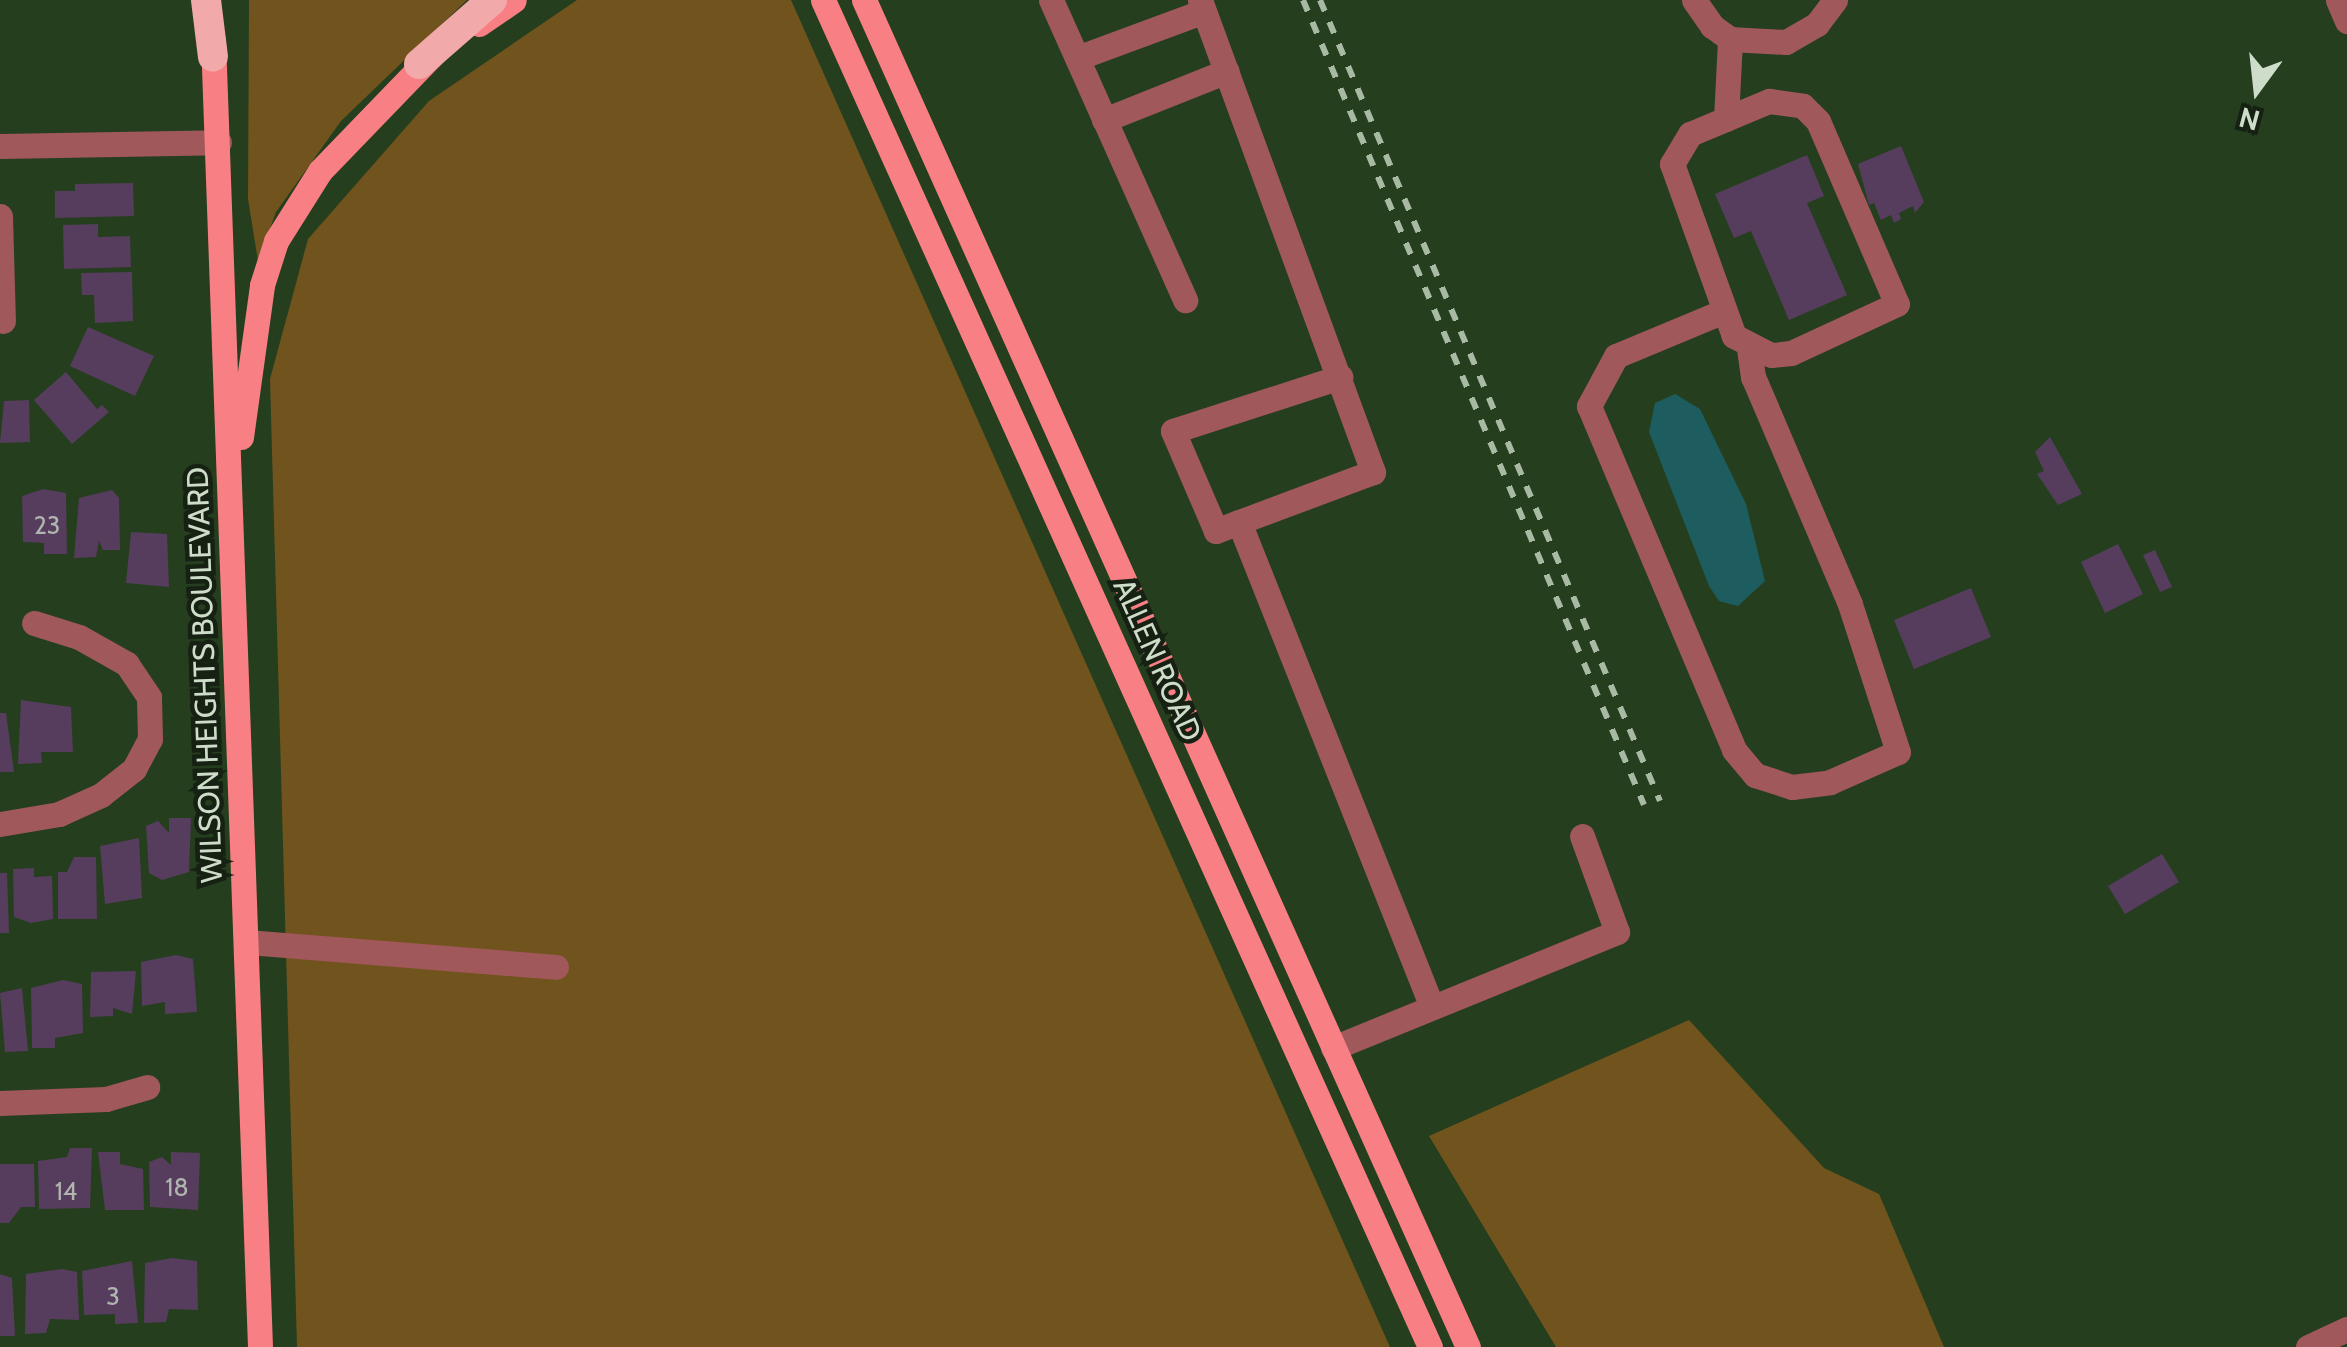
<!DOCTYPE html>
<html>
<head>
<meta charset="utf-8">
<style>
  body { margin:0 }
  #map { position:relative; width:2347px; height:1347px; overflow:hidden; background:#253e1e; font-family:Cabin,sans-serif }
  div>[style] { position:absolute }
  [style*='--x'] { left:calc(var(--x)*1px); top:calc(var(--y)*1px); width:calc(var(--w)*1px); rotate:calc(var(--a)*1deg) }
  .green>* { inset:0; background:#71531e }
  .water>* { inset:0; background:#1e5d5f }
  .building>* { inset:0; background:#563d5d }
  .minor>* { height:25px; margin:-12.5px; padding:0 12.5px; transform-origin:12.5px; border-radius:12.5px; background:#a1585a }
  .major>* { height:25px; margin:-12.5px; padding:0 12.5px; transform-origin:12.5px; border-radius:12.5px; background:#f88084 }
  .highway>* { height:30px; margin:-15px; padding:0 15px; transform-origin:15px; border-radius:15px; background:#f2a9a9 }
  .rail>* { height:6px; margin-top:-3px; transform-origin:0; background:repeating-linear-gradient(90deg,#a9baa4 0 12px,transparent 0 24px) }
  span { translate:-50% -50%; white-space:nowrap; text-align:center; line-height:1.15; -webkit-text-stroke:9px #162113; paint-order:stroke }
  .number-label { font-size:25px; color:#b0b5af }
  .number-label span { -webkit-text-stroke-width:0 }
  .street-label { font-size:30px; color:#ceddca }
  .north { position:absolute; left:2207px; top:40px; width:100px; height:100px; -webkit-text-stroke:8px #162113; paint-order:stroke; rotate:195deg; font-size:28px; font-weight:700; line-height:40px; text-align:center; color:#ceddca }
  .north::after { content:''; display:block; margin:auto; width:35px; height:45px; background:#ceddca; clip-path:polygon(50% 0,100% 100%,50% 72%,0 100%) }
</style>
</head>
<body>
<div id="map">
  <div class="green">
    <div style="clip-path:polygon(249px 0,467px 0,341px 121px,276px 212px,258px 261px,248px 199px)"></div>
    <div style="clip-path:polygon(577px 0,791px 0,1390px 1347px,297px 1347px,270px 379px,308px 239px,429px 101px)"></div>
    <div style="clip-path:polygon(1689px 1020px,1824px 1168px,1879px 1194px,1944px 1347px,1556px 1347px,1429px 1136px)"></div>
  </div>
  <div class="water">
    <div style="clip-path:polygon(1675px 394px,1700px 409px,1746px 504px,1765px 581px,1738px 606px,1719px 601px,1709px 586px,1649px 432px,1655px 403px)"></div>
  </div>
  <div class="building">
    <div style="clip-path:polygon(1901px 146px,1924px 202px,1915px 213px,1913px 206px,1899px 213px,1901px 219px,1894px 223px,1891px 215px,1881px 220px,1874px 203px,1869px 205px,1858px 164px)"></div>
    <div style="clip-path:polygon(1807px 155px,1824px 196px,1807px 203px,1847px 295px,1789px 320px,1751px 231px,1734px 238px,1715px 194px)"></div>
    <div style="clip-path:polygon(133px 183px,134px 216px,55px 218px,55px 191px,75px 191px,75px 184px)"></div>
    <div style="clip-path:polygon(98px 224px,98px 237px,130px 236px,131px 267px,64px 269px,63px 225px)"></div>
    <div style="clip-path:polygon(132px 272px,133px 321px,95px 323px,94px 295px,82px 295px,81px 273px)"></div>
    <div style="clip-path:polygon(88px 327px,154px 356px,135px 396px,70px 366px)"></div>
    <div style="clip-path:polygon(66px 372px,97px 409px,102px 405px,109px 412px,72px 444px,34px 400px)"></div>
    <div style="clip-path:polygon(29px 400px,30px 442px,0 443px,4px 401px)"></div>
    <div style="clip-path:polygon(2050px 437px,2082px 494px,2058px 505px,2037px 474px,2044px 471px,2035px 452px)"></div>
    <div style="clip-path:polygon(43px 489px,66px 493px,67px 554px,44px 554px,44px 543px,23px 542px,22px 496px)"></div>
    <div style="clip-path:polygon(112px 490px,119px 498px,120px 550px,103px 550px,99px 541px,96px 557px,74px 558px,79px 498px)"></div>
    <div style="clip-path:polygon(131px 532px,167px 534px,169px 587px,126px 583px)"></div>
    <div style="clip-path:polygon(2118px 544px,2143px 594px,2105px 613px,2081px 562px)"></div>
    <div style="clip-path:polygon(2155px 550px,2172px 587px,2160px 592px,2143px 555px)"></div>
    <div style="clip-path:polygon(1971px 588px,1991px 637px,1914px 669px,1894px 620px)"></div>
    <div style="clip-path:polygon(21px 700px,71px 707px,73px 752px,41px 752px,42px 763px,18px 764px)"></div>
    <div style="clip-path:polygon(0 713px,6px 713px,14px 772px,0 772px)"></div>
    <div style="clip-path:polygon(169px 818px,191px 818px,189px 872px,162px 880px,149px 873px,146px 826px,158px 821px,169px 833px)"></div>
    <div style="clip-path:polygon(139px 838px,142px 898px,105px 904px,100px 846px)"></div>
    <div style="clip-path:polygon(2162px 854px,2179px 882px,2125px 914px,2108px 886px)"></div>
    <div style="clip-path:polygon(74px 857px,96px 857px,97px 919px,58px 919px,58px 872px,67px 872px)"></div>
    <div style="clip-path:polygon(34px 868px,34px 877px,52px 876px,53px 919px,31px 923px,14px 917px,13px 869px)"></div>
    <div style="clip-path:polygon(0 873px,7px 873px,9px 933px,0 933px)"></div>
    <div style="clip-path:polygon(176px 955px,193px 959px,197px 1012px,165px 1014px,165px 1002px,142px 1006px,141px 962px)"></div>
    <div style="clip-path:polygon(136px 971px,132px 1014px,113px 1008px,113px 1016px,90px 1017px,91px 972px)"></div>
    <div style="clip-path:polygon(63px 980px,82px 984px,83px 1033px,55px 1038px,55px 1048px,32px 1048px,31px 988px)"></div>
    <div style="clip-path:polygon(22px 988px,28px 1051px,5px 1052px,0 993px)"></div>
    <div style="clip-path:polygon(70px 1148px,92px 1148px,90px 1208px,39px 1209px,38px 1161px,67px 1157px)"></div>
    <div style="clip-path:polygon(98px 1152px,120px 1152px,120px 1164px,143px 1169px,144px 1210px,105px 1210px)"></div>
    <div style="clip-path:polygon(171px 1152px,200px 1153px,198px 1210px,150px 1207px,149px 1162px,162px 1157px,171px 1165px)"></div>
    <div style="clip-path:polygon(0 1164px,34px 1164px,35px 1207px,21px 1207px,9px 1223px,0 1223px)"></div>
    <div style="clip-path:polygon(172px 1258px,197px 1261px,198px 1310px,169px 1309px,166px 1322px,144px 1323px,145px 1263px)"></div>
    <div style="clip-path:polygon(132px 1261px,138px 1323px,115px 1324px,115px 1314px,84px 1315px,82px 1271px)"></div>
    <div style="clip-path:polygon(62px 1269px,77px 1272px,79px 1320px,50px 1319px,46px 1333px,25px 1334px,26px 1274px)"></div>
    <div style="clip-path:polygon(0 1274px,12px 1278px,15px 1336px,0 1336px)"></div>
  </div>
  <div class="minor">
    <div style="--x:1051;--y:0;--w:329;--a:65.9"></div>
    <div style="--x:1200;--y:0;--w:503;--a:69.87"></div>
    <div style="--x:1373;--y:472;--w:143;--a:159.5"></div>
    <div style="--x:1239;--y:522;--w:522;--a:68.3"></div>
    <div style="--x:1694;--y:0;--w:32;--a:55"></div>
    <div style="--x:1712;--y:26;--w:22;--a:36"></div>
    <div style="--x:1730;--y:39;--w:56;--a:3.1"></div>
    <div style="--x:1786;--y:42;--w:36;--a:-30"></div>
    <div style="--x:1817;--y:24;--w:30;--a:-53"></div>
    <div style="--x:2338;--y:0;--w:23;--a:67"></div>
    <div style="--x:1077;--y:58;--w:135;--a:-20.3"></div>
    <div style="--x:1769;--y:101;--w:34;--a:8"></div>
    <div style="--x:1803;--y:106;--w:21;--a:45"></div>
    <div style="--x:1818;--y:121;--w:199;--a:66.7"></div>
    <div style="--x:1897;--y:304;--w:117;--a:155.2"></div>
    <div style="--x:1791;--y:353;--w:20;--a:174"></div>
    <div style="--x:1771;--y:355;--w:42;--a:-152.8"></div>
    <div style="--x:1734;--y:336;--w:183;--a:-109.8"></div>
    <div style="--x:1672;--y:164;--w:35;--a:-59"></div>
    <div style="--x:1690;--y:134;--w:86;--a:-22.7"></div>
    <div style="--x:1726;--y:119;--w:80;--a:-87.1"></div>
    <div style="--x:1104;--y:120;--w:132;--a:-21.7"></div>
    <div style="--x:0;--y:146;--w:219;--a:-1"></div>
    <div style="--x:0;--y:216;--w:105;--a:88.4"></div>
    <div style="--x:1724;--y:311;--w:117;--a:157.4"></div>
    <div style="--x:1616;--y:356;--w:57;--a:118.4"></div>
    <div style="--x:1589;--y:406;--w:373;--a:67.1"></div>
    <div style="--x:1734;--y:750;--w:33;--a:50"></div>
    <div style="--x:1755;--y:775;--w:39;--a:18"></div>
    <div style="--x:1792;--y:787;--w:38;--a:-7"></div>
    <div style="--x:1830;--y:782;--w:74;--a:-23.8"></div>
    <div style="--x:1898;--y:752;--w:156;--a:-108"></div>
    <div style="--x:1850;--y:604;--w:247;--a:-113.1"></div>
    <div style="--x:1753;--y:377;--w:29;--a:-98"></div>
    <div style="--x:1239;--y:522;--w:25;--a:159"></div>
    <div style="--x:1216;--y:531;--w:109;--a:-113.3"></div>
    <div style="--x:1173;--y:431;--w:176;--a:-17.9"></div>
    <div style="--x:0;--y:824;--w:60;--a:-9.6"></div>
    <div style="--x:59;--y:814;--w:46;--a:-24.3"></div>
    <div style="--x:101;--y:795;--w:42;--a:-38.2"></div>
    <div style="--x:134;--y:769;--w:34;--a:-62"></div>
    <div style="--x:150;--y:739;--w:42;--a:-91.4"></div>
    <div style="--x:149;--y:697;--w:40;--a:-124"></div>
    <div style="--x:127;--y:664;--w:55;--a:-150.6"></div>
    <div style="--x:79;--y:637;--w:47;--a:-162.7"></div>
    <div style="--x:247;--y:942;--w:310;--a:4.6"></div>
    <div style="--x:1333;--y:1048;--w:307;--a:-22.2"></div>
    <div style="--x:1617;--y:932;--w:102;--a:-110"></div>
    <div style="--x:0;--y:1103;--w:106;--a:-2.2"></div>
    <div style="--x:106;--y:1099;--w:43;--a:-16.3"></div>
    <div style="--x:2308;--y:1347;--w:43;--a:-24.8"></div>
  </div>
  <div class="major">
    <div style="--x:823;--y:0;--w:1477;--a:65.74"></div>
    <div style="--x:864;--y:0;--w:1476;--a:65.85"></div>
    <div style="--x:479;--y:24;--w:42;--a:-34.4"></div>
    <div style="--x:213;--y:40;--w:1308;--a:87.94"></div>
    <div style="--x:241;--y:437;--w:153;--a:-82.1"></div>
    <div style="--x:262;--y:285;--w:46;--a:-72.3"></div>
    <div style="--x:276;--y:241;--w:83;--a:-57.8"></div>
    <div style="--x:320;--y:171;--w:163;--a:-46"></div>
  </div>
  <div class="highway">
    <div style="--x:206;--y:0;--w:57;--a:83"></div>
    <div style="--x:419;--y:64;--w:97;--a:-41.2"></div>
  </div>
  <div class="rail">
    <div style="--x:1303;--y:0;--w:874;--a:67.04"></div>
    <div style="--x:1320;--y:0;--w:870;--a:67"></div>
  </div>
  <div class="number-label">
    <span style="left:47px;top:525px">23</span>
    <span style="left:177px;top:1187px">18</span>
    <span style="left:66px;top:1191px">14</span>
    <span style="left:113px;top:1296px">3</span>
  </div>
  <div class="street-label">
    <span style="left:1157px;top:660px;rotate:66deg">ALLEN ROAD</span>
    <span style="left:205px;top:675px;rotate:-92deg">WILSON HEIGHTS BOULEVARD</span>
  </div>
  <div class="north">N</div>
</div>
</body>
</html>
